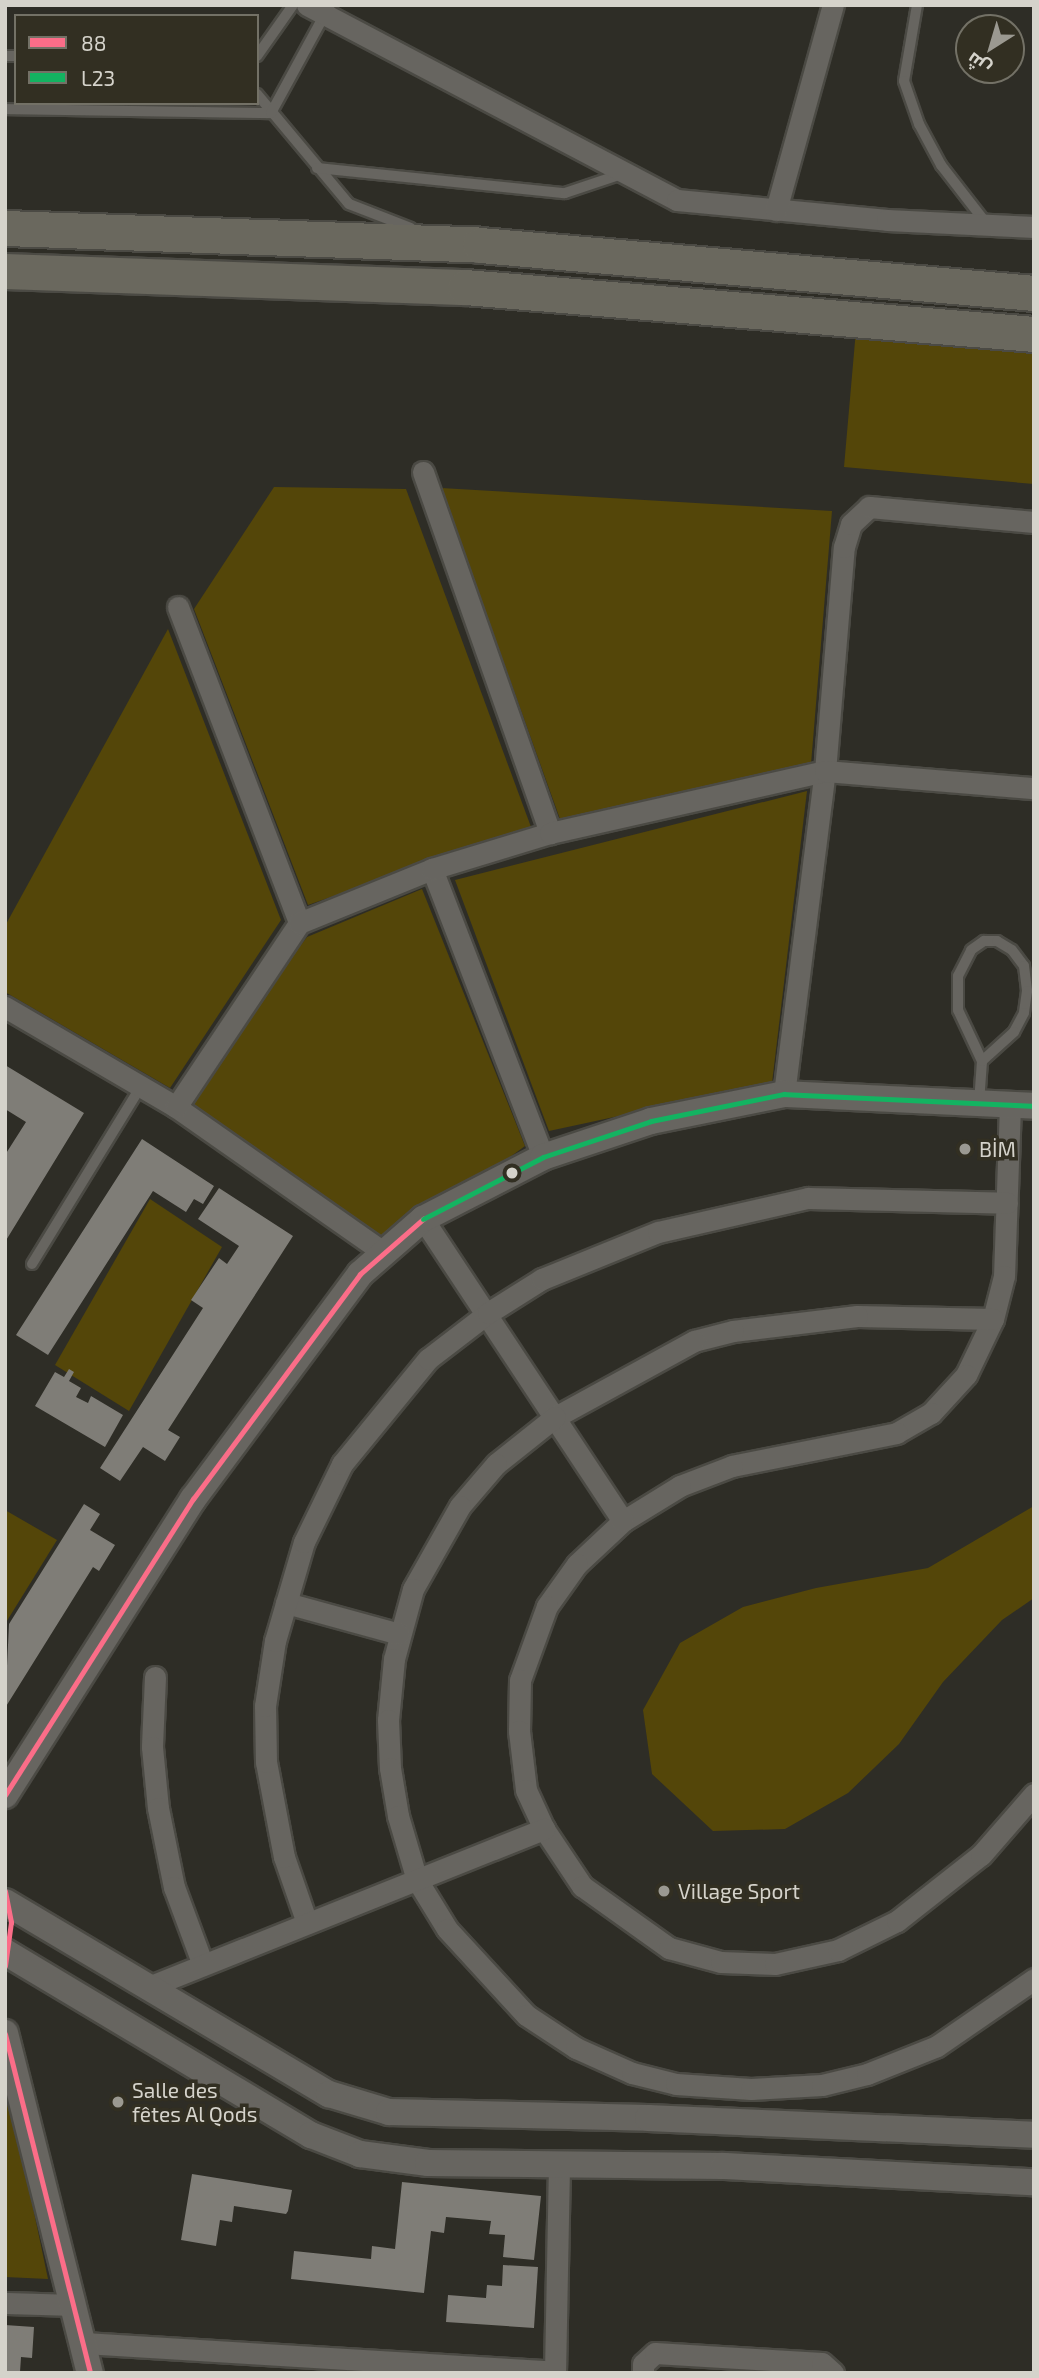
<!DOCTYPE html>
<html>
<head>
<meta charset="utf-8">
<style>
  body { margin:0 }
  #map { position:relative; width:1039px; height:2378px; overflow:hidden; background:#2e2d26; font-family:"Exo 2",Cairo,sans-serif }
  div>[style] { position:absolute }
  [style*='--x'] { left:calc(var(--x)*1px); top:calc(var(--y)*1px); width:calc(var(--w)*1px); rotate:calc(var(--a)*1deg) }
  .green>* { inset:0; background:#544609 }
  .building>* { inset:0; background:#7f7d77 }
  .roads { filter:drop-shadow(2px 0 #4b4a44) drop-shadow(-2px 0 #4b4a44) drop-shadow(0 2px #4b4a44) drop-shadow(0 -2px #4b4a44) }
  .service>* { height:10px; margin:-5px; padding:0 5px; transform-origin:5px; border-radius:5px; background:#676560 }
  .minor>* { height:21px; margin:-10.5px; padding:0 10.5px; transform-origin:10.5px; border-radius:10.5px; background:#676560 }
  .tertiary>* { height:26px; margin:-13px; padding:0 13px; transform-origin:13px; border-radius:13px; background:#676560 }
  .trunk>* { height:35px; margin:-17.5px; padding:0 17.5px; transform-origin:17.5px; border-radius:17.5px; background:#6a685e }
  .bus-1>* { height:5px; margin:-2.5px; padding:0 2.5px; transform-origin:2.5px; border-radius:2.5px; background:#fb6d88 }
  .bus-2>* { height:5px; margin:-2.5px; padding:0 2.5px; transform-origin:2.5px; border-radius:2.5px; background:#13b361 }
  .dots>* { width:19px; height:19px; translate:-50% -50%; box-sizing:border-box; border:4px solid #322f22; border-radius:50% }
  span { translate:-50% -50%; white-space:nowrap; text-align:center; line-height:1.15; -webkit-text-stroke:7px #322f22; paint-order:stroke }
  .poi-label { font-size:21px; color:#d5d3cb }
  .left { translate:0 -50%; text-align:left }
  .frame { position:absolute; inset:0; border:7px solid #d5d3cb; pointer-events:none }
  .legend { position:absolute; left:14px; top:14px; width:245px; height:91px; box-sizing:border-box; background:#322f22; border:2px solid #737166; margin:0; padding:9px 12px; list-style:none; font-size:21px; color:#d5d3cb }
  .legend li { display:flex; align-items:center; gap:14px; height:35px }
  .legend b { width:35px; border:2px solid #737166 }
  .north { position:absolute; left:955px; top:14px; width:70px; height:70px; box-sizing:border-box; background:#322f22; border:2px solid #737166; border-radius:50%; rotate:217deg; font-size:19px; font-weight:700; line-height:28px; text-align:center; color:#d5d3cb }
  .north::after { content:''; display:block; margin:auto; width:24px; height:32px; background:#9b9991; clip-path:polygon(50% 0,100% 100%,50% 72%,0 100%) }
</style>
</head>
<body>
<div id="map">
  <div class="green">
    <div style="clip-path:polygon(856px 330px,1034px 348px,1034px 484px,844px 467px)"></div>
    <div style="clip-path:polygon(274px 487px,406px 489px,531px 827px,308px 905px,194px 609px)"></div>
    <div style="clip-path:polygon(441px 488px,832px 511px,811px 764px,560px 819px)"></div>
    <div style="clip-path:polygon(168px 629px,281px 920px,170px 1088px,5px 992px,5px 926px)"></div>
    <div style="clip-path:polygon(807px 791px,772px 1083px,549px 1131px,455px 880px)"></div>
    <div style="clip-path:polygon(422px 889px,525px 1146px,390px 1246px,183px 1097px,307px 937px)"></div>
    <div style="clip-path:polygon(150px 1199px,222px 1247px,129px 1411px,55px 1365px)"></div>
    <div style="clip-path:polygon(1034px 1506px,1034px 1598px,1002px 1620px,943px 1682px,899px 1744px,848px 1793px,785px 1829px,713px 1831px,652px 1774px,643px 1710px,680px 1643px,743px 1607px,816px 1588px,928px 1568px)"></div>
    <div style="clip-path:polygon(5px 1510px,57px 1540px,5px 1624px)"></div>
    <div style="clip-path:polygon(5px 2074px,48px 2279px,5px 2277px)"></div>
  </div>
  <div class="building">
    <div style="clip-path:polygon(5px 1065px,84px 1113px,5px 1242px,5px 1155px,26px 1122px,5px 1109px)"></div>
    <div style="clip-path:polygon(142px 1139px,214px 1186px,203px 1204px,194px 1199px,186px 1212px,153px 1191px,48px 1355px,16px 1335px)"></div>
    <div style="clip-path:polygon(219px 1188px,293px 1236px,168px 1430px,180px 1437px,165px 1461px,143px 1447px,120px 1481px,100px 1468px,203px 1308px,191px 1300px,219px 1258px,227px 1264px,239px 1246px,198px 1219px)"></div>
    <div style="clip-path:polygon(69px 1369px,74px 1372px,69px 1381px,81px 1388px,76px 1397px,88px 1403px,91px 1396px,123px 1415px,105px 1447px,35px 1406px,55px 1372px,64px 1377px)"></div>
    <div style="clip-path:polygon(84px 1504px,100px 1514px,90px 1530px,115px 1545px,99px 1571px,93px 1567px,5px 1708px,9px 1624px)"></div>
    <div style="clip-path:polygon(192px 2174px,292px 2190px,288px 2211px,286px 2214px,234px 2206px,232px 2222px,220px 2220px,216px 2246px,181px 2240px)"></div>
    <div style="clip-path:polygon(402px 2182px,541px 2196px,534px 2260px,503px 2257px,505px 2235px,489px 2234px,491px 2221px,446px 2217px,444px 2233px,431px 2231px,424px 2293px,291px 2279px,294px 2251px,371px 2259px,372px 2246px,395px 2249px)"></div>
    <div style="clip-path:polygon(503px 2265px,538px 2267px,534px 2328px,446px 2322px,448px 2295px,486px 2298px,487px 2285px,502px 2286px)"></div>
    <div style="clip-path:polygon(5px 2325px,34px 2327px,32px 2358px,21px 2357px,20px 2372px,5px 2371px)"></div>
  </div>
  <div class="roads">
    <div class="service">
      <div style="--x:917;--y:5;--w:77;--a:99.7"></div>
      <div style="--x:904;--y:81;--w:46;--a:70.8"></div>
      <div style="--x:919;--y:124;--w:47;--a:61.8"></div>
      <div style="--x:941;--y:165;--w:73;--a:52.2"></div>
      <div style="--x:5;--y:56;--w:11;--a:0"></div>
      <div style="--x:257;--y:56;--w:62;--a:-54.8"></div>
      <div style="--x:257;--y:94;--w:143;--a:50.1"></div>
      <div style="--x:349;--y:204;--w:66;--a:21.2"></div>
      <div style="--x:5;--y:109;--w:266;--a:0.9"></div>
      <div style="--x:271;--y:113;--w:123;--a:-61.4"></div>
      <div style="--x:317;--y:168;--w:249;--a:5.8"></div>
      <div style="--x:565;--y:193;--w:63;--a:-18.4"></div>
      <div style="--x:979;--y:1103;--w:42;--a:-85.9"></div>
      <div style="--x:982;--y:1061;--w:56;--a:-115.2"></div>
      <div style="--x:958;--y:1010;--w:34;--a:-90"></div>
      <div style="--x:958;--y:976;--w:29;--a:-63"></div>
      <div style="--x:971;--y:950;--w:16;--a:-35"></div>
      <div style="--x:984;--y:941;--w:13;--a:0"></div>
      <div style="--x:997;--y:941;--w:17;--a:31"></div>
      <div style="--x:1012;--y:950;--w:20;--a:53"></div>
      <div style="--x:1024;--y:966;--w:25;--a:83"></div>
      <div style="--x:1027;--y:991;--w:22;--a:98"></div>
      <div style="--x:1024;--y:1013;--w:21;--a:118"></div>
      <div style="--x:1014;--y:1032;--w:43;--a:137.8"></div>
      <div style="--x:32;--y:1264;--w:209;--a:-58.5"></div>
    </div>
    <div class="minor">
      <div style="--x:307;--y:5;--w:418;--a:27.8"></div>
      <div style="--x:677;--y:200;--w:211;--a:5.4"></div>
      <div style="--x:887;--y:220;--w:147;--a:2.7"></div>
      <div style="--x:776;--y:210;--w:213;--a:-74.5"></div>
      <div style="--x:423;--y:472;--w:383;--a:70.6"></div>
      <div style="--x:178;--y:607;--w:338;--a:69"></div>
      <div style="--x:432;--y:869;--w:309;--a:68.9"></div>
      <div style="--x:5;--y:1007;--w:198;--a:30.3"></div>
      <div style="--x:176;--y:1107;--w:253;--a:35"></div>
      <div style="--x:784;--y:1094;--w:326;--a:-82.8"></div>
      <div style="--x:825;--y:771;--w:225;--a:-85.2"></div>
      <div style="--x:844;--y:547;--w:24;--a:-73"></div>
      <div style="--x:851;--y:524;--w:25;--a:-43"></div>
      <div style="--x:869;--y:507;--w:166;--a:5.2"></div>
      <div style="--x:1010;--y:1105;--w:171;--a:92"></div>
      <div style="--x:1004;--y:1276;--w:44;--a:104.3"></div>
      <div style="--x:993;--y:1319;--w:62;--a:115.7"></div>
      <div style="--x:966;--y:1375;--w:52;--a:132.6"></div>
      <div style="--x:931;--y:1413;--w:39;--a:150"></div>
      <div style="--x:897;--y:1433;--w:168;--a:168.7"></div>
      <div style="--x:732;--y:1466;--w:56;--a:159"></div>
      <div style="--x:680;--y:1486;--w:67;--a:148.4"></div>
      <div style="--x:623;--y:1521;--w:63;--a:136.9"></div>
      <div style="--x:577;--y:1564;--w:52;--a:125.5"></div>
      <div style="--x:547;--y:1606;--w:79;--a:110"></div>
      <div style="--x:520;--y:1680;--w:51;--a:91.1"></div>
      <div style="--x:519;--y:1731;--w:59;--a:83.2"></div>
      <div style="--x:526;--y:1790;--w:43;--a:65.2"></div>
      <div style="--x:544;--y:1829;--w:69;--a:56.3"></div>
      <div style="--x:582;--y:1886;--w:107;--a:35.5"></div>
      <div style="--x:669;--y:1948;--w:54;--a:15.1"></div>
      <div style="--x:721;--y:1962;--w:54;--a:2.1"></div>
      <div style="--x:775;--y:1964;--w:65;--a:-12.5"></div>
      <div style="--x:838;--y:1950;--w:66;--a:-26.2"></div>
      <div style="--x:897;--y:1921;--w:107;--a:-38.2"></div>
      <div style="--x:981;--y:1855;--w:81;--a:-49"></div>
      <div style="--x:176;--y:1107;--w:221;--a:-56.2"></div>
      <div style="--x:299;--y:923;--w:144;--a:-22.1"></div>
      <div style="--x:432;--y:869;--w:123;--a:-17"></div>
      <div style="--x:550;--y:833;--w:282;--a:-12.7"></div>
      <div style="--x:825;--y:771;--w:210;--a:4.7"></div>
      <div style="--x:423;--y:1219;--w:362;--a:56.5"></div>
      <div style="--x:993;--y:1319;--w:136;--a:-178.7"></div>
      <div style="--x:857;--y:1316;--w:125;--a:173.1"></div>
      <div style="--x:733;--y:1331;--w:40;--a:165.6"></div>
      <div style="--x:694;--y:1341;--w:158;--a:151.3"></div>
      <div style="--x:555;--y:1417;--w:75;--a:141.5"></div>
      <div style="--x:496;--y:1464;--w:55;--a:130.6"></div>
      <div style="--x:460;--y:1506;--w:95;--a:119.5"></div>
      <div style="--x:413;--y:1589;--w:73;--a:105.2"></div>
      <div style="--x:394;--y:1659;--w:61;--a:95.6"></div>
      <div style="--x:388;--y:1720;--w:48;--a:87.6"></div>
      <div style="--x:390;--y:1768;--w:49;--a:80.5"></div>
      <div style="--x:398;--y:1816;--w:67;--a:73.5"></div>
      <div style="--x:417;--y:1880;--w:57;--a:58.5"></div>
      <div style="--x:447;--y:1929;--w:117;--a:47.4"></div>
      <div style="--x:526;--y:2015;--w:60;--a:33.4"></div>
      <div style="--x:576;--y:2048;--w:61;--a:24.1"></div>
      <div style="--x:632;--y:2073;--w:45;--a:14"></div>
      <div style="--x:676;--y:2084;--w:75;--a:3.8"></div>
      <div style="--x:751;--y:2089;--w:71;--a:-3.2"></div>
      <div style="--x:822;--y:2085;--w:46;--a:-13.7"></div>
      <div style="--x:867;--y:2074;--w:75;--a:-21.8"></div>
      <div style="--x:937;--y:2046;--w:118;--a:-34.6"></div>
      <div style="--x:286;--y:1603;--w:117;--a:15.3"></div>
      <div style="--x:155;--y:1677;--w:70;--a:92.5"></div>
      <div style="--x:152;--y:1747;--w:61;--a:84.4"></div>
      <div style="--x:158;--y:1808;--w:81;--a:78.6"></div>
      <div style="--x:174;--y:1887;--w:83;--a:69.6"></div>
      <div style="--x:307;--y:1923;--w:70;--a:-109.2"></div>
      <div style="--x:284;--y:1857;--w:97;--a:-100.7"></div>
      <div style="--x:266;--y:1762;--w:56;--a:-91"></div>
      <div style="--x:265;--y:1706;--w:66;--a:-81.3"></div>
      <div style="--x:275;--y:1641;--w:103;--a:-73.7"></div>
      <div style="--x:304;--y:1542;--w:87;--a:-64"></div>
      <div style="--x:342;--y:1464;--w:136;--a:-50.7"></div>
      <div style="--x:428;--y:1359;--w:76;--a:-37.5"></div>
      <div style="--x:488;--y:1313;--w:64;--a:-32.2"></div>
      <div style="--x:542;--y:1279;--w:125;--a:-22.1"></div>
      <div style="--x:658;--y:1232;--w:154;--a:-12.8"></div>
      <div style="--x:808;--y:1198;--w:199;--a:1.4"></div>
      <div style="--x:146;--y:1988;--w:429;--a:-21.8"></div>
      <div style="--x:5;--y:2303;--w:68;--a:1.7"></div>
      <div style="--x:84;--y:2343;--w:472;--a:3.5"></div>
      <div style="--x:555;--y:2373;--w:209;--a:-88.9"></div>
      <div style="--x:643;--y:2373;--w:9;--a:-90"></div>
      <div style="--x:643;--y:2364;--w:16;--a:-43"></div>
      <div style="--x:655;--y:2353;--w:167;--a:3.4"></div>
      <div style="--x:822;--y:2363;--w:15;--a:42"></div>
    </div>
    <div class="tertiary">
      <div style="--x:5;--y:1795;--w:351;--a:-57.6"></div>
      <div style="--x:193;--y:1499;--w:280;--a:-53.4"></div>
      <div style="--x:360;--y:1274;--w:84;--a:-41.1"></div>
      <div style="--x:423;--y:1219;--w:135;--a:-27.3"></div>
      <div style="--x:543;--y:1157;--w:114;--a:-18.4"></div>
      <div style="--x:651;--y:1121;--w:136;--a:-11.5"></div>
      <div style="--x:784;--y:1094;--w:250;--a:2.7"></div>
      <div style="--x:5;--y:1902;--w:377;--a:30.7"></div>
      <div style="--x:329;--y:2094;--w:63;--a:16.7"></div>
      <div style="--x:389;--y:2112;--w:259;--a:1.3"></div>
      <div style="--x:648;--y:2118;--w:386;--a:2.5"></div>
      <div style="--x:5;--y:1952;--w:357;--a:30.9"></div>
      <div style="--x:311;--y:2135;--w:53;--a:21.2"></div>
      <div style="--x:360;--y:2154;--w:69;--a:7.5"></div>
      <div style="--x:428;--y:2163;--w:296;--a:0.6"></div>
      <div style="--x:724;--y:2166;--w:310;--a:3"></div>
      <div style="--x:5;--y:2033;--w:350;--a:76"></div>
    </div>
    <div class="trunk">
      <div style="--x:5;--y:228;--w:475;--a:2"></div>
      <div style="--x:480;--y:245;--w:556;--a:4.95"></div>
      <div style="--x:5;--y:271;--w:460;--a:2"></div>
      <div style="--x:465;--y:287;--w:571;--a:4.72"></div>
    </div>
  </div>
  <div class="bus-1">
    <div style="--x:5;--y:1795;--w:351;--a:-57.6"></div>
    <div style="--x:193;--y:1499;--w:280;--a:-53.4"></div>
    <div style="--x:360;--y:1274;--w:84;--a:-41.1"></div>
    <div style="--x:5;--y:1891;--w:32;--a:79"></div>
    <div style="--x:11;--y:1922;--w:44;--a:97.8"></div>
    <div style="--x:5;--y:2034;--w:349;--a:75.9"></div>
  </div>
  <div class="bus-2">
    <div style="--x:423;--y:1219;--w:135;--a:-27.3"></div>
    <div style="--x:543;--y:1157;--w:114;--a:-18.4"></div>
    <div style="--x:651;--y:1121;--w:136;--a:-11.5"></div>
    <div style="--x:784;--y:1094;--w:250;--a:2.7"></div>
  </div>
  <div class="dots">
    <div style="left:965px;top:1149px;background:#9b9991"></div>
    <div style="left:512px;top:1173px;background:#d5d3cb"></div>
    <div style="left:664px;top:1891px;background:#9b9991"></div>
    <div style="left:118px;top:2102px;background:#9b9991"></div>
  </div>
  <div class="poi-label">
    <span class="left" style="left:979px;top:1149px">BİM</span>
    <span class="left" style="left:678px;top:1891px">Village Sport</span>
    <span class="left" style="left:132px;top:2102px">Salle des<br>fêtes Al Qods</span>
  </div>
  <div class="frame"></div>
  <ul class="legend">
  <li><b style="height:9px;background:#fb6d88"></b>88</li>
  <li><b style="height:9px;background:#13b361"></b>L23</li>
  </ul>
  <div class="north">ش</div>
</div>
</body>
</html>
